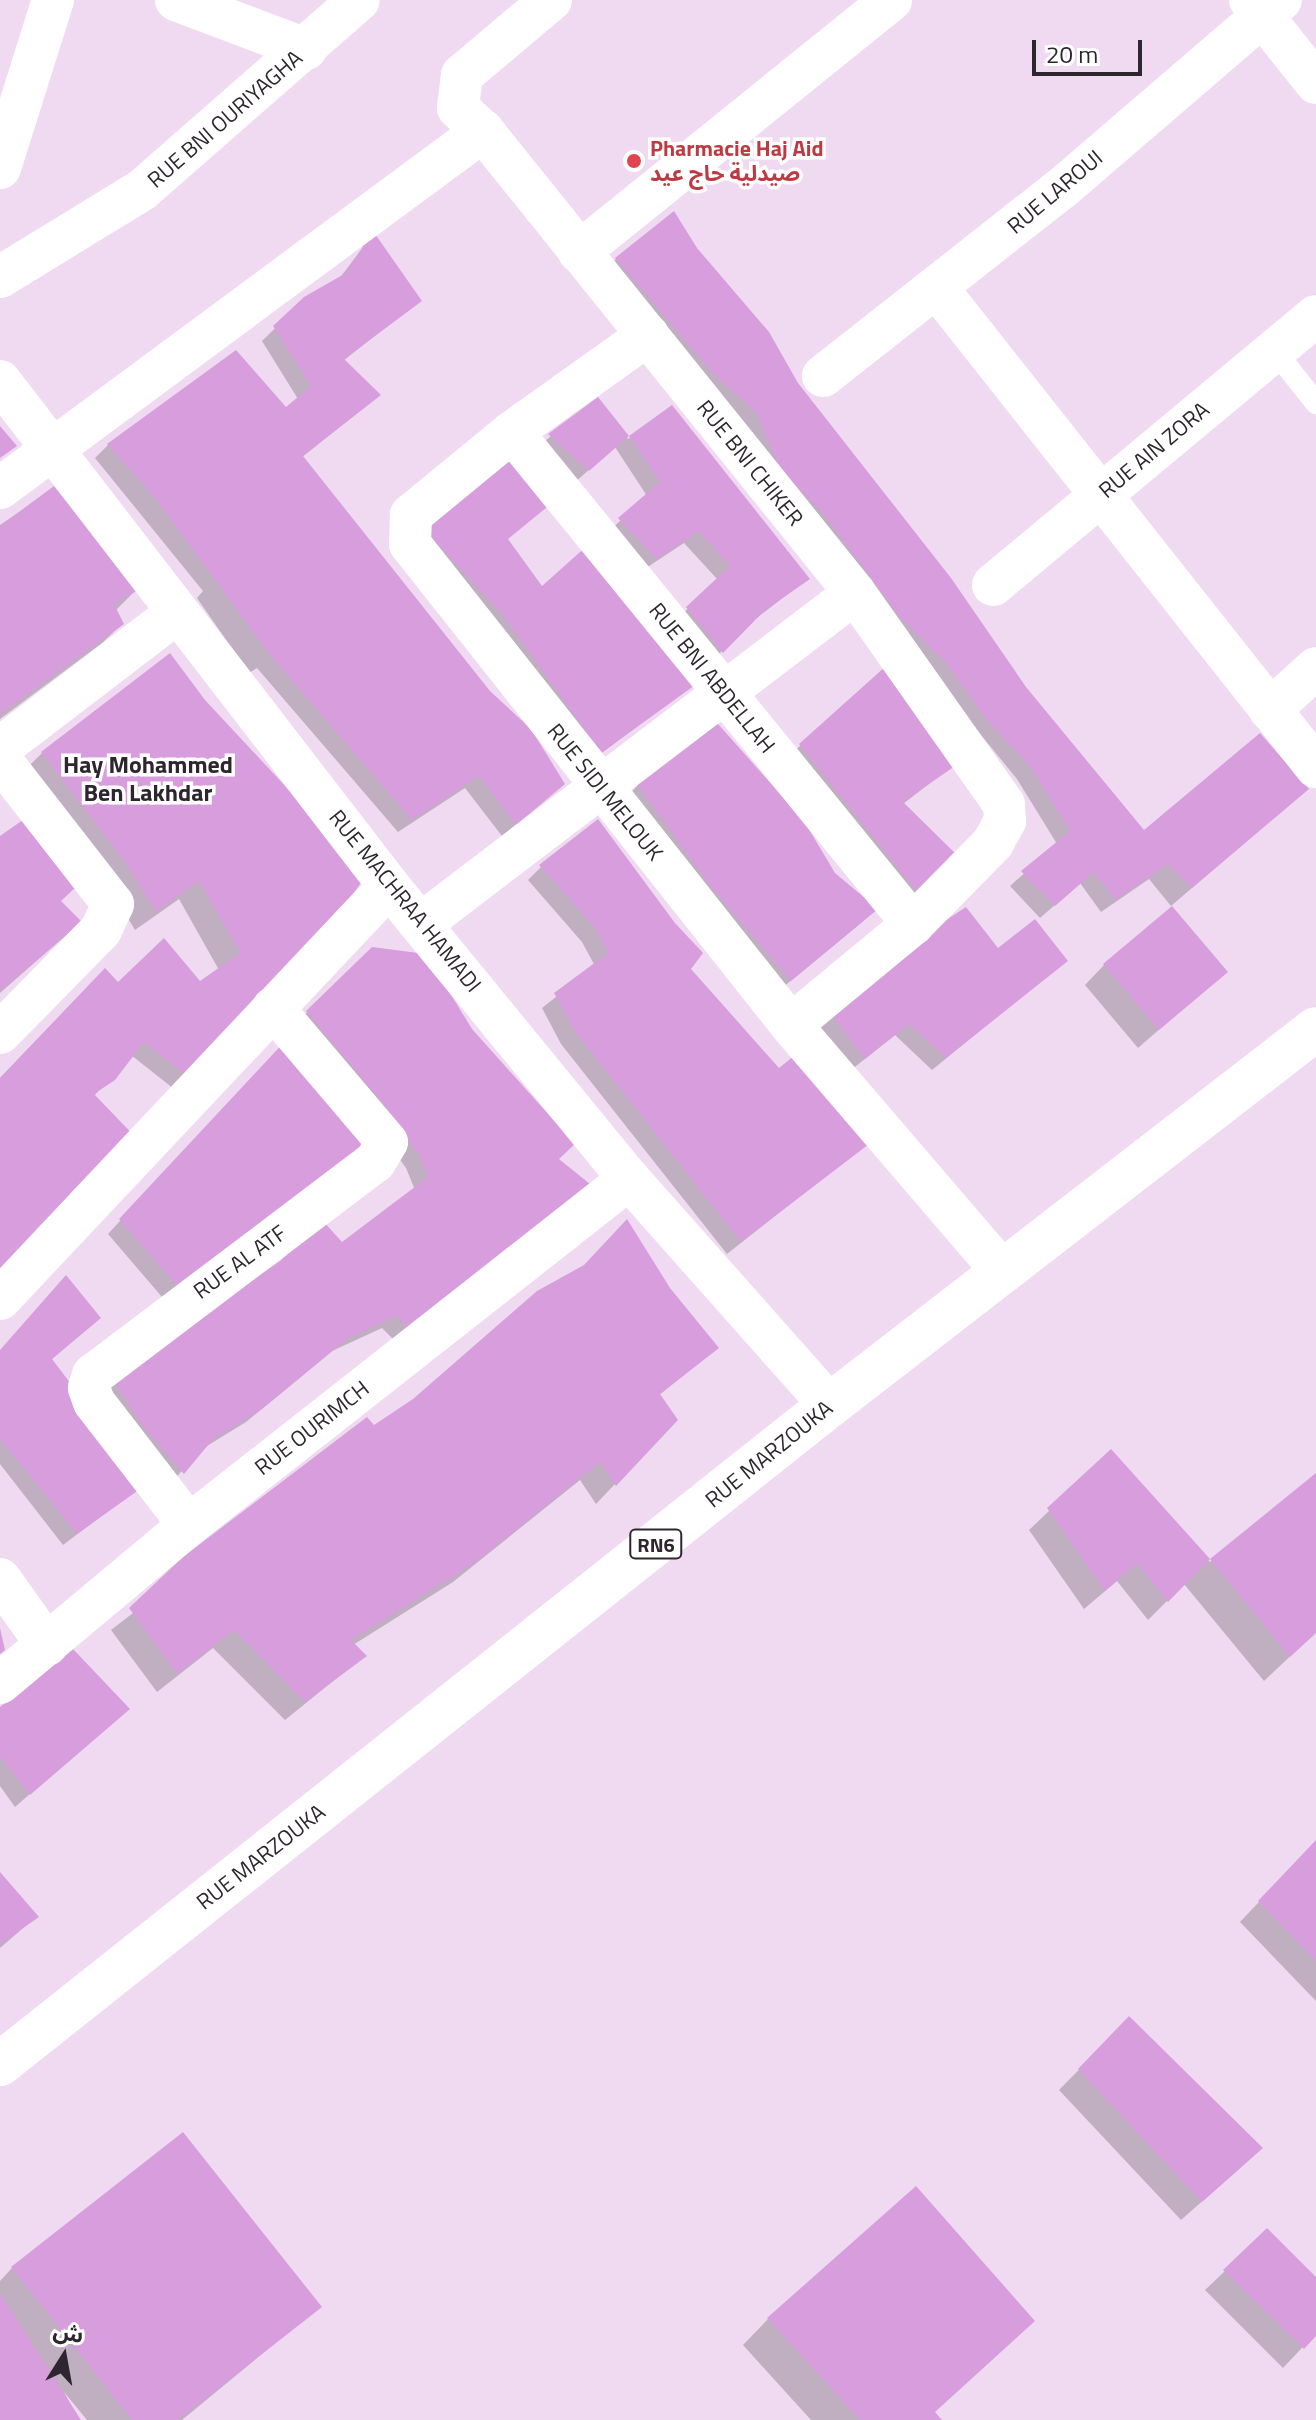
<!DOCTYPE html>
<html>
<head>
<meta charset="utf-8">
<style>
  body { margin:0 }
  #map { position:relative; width:1316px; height:2420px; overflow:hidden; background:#f0daf2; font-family:"Titillium Web","Noto Sans Arabic",sans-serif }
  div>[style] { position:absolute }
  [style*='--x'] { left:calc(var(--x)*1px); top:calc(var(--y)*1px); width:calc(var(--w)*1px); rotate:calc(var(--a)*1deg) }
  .shadow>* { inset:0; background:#0003 }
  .building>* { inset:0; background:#d79ddd }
  .service>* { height:22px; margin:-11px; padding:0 11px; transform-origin:11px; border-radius:11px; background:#fff }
  .minor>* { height:42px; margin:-21px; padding:0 21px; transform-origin:21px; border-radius:21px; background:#fff }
  .primary>* { height:44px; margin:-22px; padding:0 22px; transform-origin:22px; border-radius:22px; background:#fff }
  .dots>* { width:22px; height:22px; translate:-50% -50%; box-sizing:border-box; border:4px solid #fff; border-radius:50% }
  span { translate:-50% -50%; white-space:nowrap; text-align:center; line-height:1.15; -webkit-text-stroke:7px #fff; paint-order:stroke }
  .shield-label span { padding:2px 6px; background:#fff; border:2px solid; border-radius:6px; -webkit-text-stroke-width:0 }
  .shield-label { font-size:20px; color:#2e262f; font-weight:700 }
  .street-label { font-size:22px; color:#2e262f }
  .health-label { font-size:22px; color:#be3a42; font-weight:700 }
  .left { translate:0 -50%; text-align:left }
  .neighbourhood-label { font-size:24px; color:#2e262f; font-weight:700 }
  .north { position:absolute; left:24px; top:2316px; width:80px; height:80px; -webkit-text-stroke:6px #fff; paint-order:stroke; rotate:11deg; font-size:22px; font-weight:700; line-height:32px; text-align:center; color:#2e262f }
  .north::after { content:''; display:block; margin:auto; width:28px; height:36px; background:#2e262f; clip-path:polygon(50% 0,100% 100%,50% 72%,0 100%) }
  .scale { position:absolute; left:1032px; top:40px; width:110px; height:36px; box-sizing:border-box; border:4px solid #2e262f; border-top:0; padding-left:10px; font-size:24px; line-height:28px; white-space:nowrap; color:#2e262f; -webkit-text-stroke:6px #fff; paint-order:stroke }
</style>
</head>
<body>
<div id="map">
  <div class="shadow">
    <div style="clip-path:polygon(373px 234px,419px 301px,343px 361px,379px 395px,301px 458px,549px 797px,502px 836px,465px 788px,398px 832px,257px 668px,249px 673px,197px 598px,203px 591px,95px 458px,108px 445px,285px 409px,298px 399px,262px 341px,305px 299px,339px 279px)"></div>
    <div style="clip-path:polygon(695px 249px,1025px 688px,1142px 834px,1307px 789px,1171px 906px,1149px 879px,1101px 912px,1080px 883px,1040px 918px,1010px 886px,1057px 844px,1017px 779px,603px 272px,616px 259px)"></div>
    <div style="clip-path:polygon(597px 400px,628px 439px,672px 407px,807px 579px,749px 624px,709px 664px,675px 621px,718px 580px,684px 543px,643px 570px,607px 533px,647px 496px,615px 447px,574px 483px,536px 448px)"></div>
    <div style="clip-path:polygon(513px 460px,506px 540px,542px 589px,699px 680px,587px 764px,411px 543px)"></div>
    <div style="clip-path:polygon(53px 489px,136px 590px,115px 611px,122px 624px,102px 643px,0 719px,0 525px)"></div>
    <div style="clip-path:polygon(203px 701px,359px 883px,174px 1089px,131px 1055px,93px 1097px,0 1280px,0 1078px,104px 970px,118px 984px,200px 983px,219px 970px,179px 899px,135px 930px,107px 883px,16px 779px,42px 753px)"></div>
    <div style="clip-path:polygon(801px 745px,952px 766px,903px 804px,959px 860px,904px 905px,787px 758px)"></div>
    <div style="clip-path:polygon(638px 785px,862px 922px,776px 993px,625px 799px)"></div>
    <div style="clip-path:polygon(0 839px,59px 901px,66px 935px,0 993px)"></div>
    <div style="clip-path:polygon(541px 867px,866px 1144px,727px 1254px,561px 1044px,542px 1008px,595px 966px,582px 942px,528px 880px)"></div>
    <div style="clip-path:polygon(917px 941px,998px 950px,1065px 961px,932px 1070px,895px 1035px,851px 1070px,819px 1029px)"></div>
    <div style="clip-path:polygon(373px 949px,556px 1160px,398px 1344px,382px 1328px,332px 1351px,246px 1422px,202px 1449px,169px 1485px,100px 1392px,342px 1244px,415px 1190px,406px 1168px,371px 1119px,294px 1025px)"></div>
    <div style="clip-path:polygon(1104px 965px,1225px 972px,1138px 1048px,1085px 985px)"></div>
    <div style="clip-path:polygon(275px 1053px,225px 1263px,162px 1297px,108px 1234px)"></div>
    <div style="clip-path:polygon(669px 1289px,717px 1348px,658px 1396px,615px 1484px,596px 1504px,580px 1480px,453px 1582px,353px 1645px,364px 1656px,285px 1720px,213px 1648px,157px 1692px,111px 1630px,373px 1428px)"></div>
    <div style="clip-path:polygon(98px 1318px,51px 1360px,144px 1484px,63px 1545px,0 1464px,0 1351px)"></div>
    <div style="clip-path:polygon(1111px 1452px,1210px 1562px,1316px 1476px,1316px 1632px,1264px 1681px,1184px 1584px,1148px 1620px,1117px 1581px,1084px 1609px,1029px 1530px)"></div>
    <div style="clip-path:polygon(127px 1709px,15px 1807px,0 1786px,0 1710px)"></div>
    <div style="clip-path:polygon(1316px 1842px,1316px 2001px,1240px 1922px)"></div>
    <div style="clip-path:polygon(0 1875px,36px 1917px,0 1948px)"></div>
    <div style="clip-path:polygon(1129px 2019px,1241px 2167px,1181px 2220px,1059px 2090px)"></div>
    <div style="clip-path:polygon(12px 2268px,319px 2307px,182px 2420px,87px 2420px,64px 2392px,79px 2420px,0 2420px,0 2281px)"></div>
    <div style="clip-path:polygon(1225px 2271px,1316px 2280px,1316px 2333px,1283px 2368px,1205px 2290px)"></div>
    <div style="clip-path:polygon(768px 2319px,933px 2413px,939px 2420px,811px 2420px,743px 2345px)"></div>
  </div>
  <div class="building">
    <div style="clip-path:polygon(674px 211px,697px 248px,769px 332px,798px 383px,951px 578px,1026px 687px,1144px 830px,1260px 733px,1309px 789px,1192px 888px,1168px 864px,1115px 900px,1094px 872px,1055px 906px,1021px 871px,1070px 831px,1030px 766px,986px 719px,946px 663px,899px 616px,825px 516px,780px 469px,756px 412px,713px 373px,615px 258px)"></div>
    <div style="clip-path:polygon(373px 231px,422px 301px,344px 359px,381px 395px,303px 456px,490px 691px,531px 729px,565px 784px,516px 825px,479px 776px,412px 820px,270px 655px,155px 498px,107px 444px,236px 350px,286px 407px,311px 386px,273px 326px,304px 297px,346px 273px)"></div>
    <div style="clip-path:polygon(598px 397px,629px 436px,589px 471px,548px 434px)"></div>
    <div style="clip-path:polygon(672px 405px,810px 579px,764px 611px,723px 653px,686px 607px,730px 566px,699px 531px,657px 559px,618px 518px,660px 482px,629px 436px)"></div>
    <div style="clip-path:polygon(0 426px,17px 446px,0 458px)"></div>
    <div style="clip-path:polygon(513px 458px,552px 503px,508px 539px,542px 586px,589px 544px,702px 680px,601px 753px,503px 615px,423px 528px)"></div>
    <div style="clip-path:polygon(54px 486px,138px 590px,114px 604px,124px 624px,0 714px,0 526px)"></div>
    <div style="clip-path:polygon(170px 653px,205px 700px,302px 804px,361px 883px,318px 942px,189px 1077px,144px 1042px,115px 1080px,94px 1094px,142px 1144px,0 1282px,0 1078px,105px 968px,118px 982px,164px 938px,200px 981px,240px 953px,199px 881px,156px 912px,126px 863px,41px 752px)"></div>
    <div style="clip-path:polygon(886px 666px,955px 766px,903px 802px,962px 860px,918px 893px,799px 744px)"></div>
    <div style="clip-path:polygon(711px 716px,804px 821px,835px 873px,878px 909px,791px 981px,711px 887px,637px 784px)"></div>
    <div style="clip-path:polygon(30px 815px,77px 886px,61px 901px,82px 922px,0 991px,0 836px)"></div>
    <div style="clip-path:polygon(598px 819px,675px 923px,703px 953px,691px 969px,779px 1068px,800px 1051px,869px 1144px,741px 1242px,574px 1030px,554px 993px,608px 953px,595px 928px,539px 865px)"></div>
    <div style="clip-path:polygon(1172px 906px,1228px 972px,1159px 1030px,1103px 964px)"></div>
    <div style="clip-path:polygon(966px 907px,998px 948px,1035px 919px,1068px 961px,946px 1058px,909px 1024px,865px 1059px,831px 1014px,916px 940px)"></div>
    <div style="clip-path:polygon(372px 947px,426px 954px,472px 1029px,575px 1144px,559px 1159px,590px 1184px,412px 1332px,396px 1316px,347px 1339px,262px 1409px,213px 1439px,184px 1474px,141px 1424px,112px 1378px,280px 1261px,323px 1221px,342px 1242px,428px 1177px,419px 1155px,384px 1105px,306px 1011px)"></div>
    <div style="clip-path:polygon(288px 1038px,378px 1144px,240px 1250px,176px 1285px,119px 1219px)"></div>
    <div style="clip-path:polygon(627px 1219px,670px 1288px,719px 1348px,660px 1394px,678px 1420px,616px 1486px,600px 1462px,473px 1564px,351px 1640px,367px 1656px,305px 1702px,234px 1630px,177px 1674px,129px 1608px,183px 1557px,367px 1417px,374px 1425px,413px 1399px,537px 1291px,584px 1265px)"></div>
    <div style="clip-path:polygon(66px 1275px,101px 1318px,52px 1359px,147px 1484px,77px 1534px,0 1439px,0 1350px)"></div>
    <div style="clip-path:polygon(1111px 1449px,1210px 1559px,1168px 1602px,1137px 1563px,1105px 1591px,1047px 1508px)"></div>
    <div style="clip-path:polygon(1316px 1473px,1316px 1633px,1290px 1657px,1210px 1559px)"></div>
    <div style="clip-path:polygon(0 1628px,5px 1650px,0 1654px)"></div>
    <div style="clip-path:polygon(73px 1649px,130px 1709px,30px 1795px,0 1756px,0 1707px)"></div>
    <div style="clip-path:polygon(1316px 1840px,1316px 1961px,1258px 1901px)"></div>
    <div style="clip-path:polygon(0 1872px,39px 1917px,0 1944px)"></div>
    <div style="clip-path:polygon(1129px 2016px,1263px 2148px,1202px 2202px,1078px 2069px)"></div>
    <div style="clip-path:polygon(183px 2132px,322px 2307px,178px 2420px,132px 2420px,11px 2267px)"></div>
    <div style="clip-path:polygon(916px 2186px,1035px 2321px,935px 2412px,942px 2420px,860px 2420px,767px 2318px)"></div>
    <div style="clip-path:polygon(1267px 2228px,1316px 2277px,1316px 2336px,1304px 2349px,1223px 2270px)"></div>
    <div style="clip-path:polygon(0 2293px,81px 2420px,0 2420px)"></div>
  </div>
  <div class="service">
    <div style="--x:1274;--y:350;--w:68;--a:51.6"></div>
  </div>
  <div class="minor">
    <div style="--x:176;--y:0;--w:139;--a:20.7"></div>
    <div style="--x:551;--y:0;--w:116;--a:139.9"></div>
    <div style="--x:462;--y:75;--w:33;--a:97"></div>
    <div style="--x:458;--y:108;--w:34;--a:43"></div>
    <div style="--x:483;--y:131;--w:593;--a:51.16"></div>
    <div style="--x:855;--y:593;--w:258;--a:54.8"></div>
    <div style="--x:1004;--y:804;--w:17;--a:87"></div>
    <div style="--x:1005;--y:821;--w:25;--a:119"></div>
    <div style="--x:993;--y:843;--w:114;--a:134.6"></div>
    <div style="--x:913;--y:924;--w:158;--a:140.4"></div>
    <div style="--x:1250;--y:0;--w:106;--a:51.5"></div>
    <div style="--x:0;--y:168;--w:176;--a:-72.5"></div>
    <div style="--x:579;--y:252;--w:401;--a:-38.9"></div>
    <div style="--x:0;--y:277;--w:167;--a:-31.5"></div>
    <div style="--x:142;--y:190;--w:288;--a:-41.2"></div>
    <div style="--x:937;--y:288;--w:611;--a:51.65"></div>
    <div style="--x:648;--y:335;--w:167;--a:144.5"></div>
    <div style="--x:512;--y:432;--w:131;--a:140.6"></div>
    <div style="--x:411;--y:515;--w:29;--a:92"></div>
    <div style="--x:410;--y:544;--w:614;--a:51.62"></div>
    <div style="--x:791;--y:1025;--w:326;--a:49.4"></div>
    <div style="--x:823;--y:376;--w:303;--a:-38.2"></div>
    <div style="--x:1061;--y:189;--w:290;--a:-40.7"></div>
    <div style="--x:0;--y:381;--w:637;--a:52.39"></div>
    <div style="--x:389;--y:886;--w:379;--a:50.7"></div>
    <div style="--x:629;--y:1179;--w:302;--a:48.4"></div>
    <div style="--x:512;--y:432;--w:635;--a:50.82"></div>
    <div style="--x:0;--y:488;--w:601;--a:-36.47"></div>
    <div style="--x:993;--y:585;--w:420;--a:-39.8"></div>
    <div style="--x:1270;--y:710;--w:62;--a:-42.4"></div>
    <div style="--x:0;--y:748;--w:224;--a:-37.4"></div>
    <div style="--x:0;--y:759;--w:184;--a:52.1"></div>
    <div style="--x:113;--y:904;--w:29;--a:115"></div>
    <div style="--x:101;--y:930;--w:144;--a:134.4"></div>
    <div style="--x:422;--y:923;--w:544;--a:-37.31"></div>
    <div style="--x:0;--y:1299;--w:567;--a:-46.71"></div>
    <div style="--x:189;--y:1525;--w:155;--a:-127.7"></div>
    <div style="--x:94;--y:1402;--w:15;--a:-110"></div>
    <div style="--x:89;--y:1388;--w:14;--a:-73"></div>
    <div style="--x:93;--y:1375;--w:353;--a:-37.1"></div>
    <div style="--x:375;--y:1162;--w:23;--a:-59"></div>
    <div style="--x:387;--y:1142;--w:176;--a:-130.4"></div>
    <div style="--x:0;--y:1579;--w:81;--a:54.5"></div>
    <div style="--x:0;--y:1683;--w:246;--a:-39.9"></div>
    <div style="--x:189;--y:1525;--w:560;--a:-38.18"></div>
  </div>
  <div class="primary">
    <div style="--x:0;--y:2064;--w:1060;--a:-38.45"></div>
    <div style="--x:830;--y:1405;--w:614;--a:-37.73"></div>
  </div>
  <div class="dots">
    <div style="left:634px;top:161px;background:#e0444e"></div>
  </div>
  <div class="shield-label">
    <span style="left:656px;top:1544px">RN6</span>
  </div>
  <div class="street-label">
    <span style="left:225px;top:119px;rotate:-41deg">RUE BNI OURIYAGHA</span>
    <span style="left:1055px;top:192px;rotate:-40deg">RUE LAROUI</span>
    <span style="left:1154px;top:450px;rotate:-40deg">RUE AIN ZORA</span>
    <span style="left:750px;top:463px;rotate:51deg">RUE BNI CHIKER</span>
    <span style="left:712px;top:678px;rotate:51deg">RUE BNI ABDELLAH</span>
    <span style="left:605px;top:792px;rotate:51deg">RUE SIDI MELOUK</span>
    <span style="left:405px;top:901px;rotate:51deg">RUE MACHRAA HAMADI</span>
    <span style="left:240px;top:1262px;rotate:-36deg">RUE AL ATF</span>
    <span style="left:312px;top:1428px;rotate:-38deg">RUE OURIMCH</span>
    <span style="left:769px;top:1454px;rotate:-39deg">RUE MARZOUKA</span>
    <span style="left:261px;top:1857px;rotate:-38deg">RUE MARZOUKA</span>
  </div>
  <div class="health-label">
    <span class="left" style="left:650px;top:161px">Pharmacie Haj Aid<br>صيدلية حاج عيد</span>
  </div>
  <div class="neighbourhood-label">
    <span style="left:148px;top:779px">Hay Mohammed<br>Ben Lakhdar</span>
  </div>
  <div class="north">ش</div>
  <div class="scale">20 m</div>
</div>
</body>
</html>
